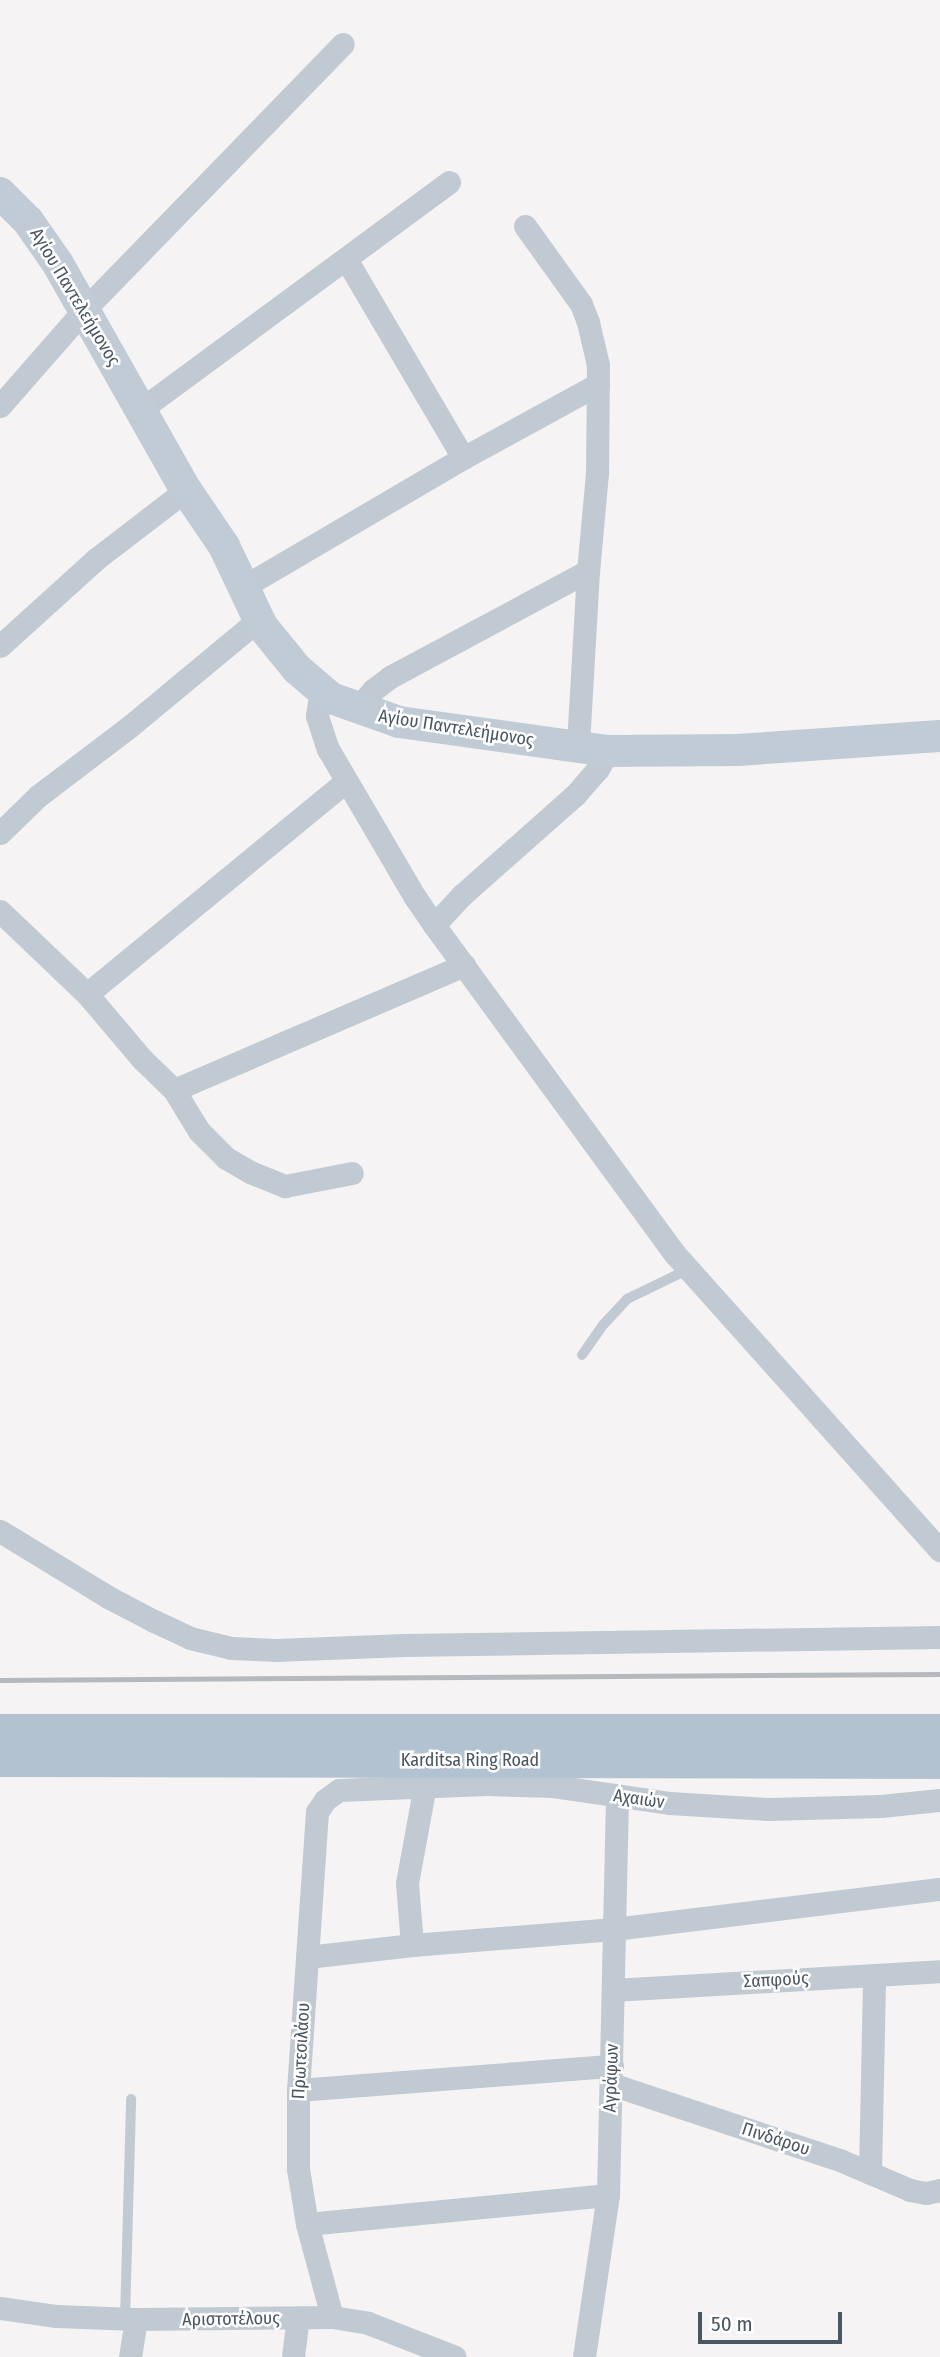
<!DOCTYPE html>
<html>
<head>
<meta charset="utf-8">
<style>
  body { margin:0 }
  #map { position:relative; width:940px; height:2357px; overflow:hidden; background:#f5f3f3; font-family:"Fira Sans Condensed",sans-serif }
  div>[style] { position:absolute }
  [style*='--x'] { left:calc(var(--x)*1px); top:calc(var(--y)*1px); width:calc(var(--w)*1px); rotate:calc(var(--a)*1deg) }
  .lane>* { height:10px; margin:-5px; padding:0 5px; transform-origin:5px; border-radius:5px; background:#c1cad2 }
  .street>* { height:23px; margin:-11.5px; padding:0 11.5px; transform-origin:11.5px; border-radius:11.5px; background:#c1cad2 }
  .secondary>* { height:32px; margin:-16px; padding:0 16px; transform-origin:16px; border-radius:16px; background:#c1cbd6 }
  .primary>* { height:35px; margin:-17.5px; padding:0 17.5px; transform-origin:17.5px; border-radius:17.5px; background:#b3c2d1 }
  .rail>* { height:5px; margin:-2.5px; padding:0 2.5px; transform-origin:2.5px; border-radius:2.5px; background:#b5b8bd }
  span { translate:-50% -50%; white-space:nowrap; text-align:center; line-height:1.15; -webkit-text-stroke:5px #fff; paint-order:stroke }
  .street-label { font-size:18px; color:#4a5661 }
  .scale { position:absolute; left:698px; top:2312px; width:144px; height:32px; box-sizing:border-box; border:4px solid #4a5661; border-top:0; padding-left:9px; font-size:21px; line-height:24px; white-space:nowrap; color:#4a5661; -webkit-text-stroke:5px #fff; paint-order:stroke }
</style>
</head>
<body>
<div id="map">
  <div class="lane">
    <div style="--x:582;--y:1355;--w:37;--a:-55"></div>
    <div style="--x:603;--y:1325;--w:35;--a:-47"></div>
    <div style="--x:627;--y:1299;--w:67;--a:-25.8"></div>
    <div style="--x:125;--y:2319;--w:220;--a:-88.4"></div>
  </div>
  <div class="street">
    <div style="--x:525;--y:226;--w:96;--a:54.3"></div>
    <div style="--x:581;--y:304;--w:19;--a:69"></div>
    <div style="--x:588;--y:322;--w:44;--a:76.9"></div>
    <div style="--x:598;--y:365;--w:108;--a:90.5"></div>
    <div style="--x:597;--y:473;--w:98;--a:95.2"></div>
    <div style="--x:588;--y:571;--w:176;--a:93.3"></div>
    <div style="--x:346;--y:259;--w:231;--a:59.5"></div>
    <div style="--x:0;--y:406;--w:128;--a:-48.8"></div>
    <div style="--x:84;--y:310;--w:371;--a:-45.8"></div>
    <div style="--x:140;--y:410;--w:384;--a:-36.4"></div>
    <div style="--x:243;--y:587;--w:255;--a:-30.4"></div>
    <div style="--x:463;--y:458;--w:154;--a:-28.7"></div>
    <div style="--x:0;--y:646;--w:130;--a:-42.2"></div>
    <div style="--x:96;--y:559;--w:113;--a:-37.5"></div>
    <div style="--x:321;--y:690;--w:26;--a:99"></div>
    <div style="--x:317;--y:716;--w:35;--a:72"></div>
    <div style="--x:328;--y:749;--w:172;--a:59.6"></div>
    <div style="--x:415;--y:897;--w:34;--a:56"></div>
    <div style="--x:434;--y:925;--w:406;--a:53.8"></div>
    <div style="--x:674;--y:1253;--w:399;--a:48.2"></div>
    <div style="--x:357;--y:709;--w:25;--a:-50"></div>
    <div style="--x:373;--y:690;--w:21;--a:-37"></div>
    <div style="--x:390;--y:677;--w:225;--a:-28.2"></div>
    <div style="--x:0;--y:833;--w:53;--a:-44.2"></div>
    <div style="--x:38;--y:796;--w:114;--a:-37.2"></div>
    <div style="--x:129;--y:727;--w:169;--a:-39.7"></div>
    <div style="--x:0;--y:911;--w:120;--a:43.7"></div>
    <div style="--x:87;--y:994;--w:85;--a:49.8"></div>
    <div style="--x:142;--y:1059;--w:45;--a:44.1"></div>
    <div style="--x:174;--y:1090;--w:48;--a:58.6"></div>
    <div style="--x:199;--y:1131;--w:38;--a:45"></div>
    <div style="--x:226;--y:1158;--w:28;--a:30"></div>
    <div style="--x:250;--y:1172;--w:38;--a:22"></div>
    <div style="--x:285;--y:1186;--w:68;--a:-11"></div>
    <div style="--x:434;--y:925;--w:41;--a:-47"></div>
    <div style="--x:462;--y:895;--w:151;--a:-41.5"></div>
    <div style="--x:575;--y:795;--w:35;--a:-49"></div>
    <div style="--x:598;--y:769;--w:21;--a:-61"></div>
    <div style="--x:87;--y:994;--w:335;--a:-39.4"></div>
    <div style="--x:174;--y:1090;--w:316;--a:-23.3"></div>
    <div style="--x:0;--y:1531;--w:127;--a:31.4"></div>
    <div style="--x:108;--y:1597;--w:52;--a:27.6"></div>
    <div style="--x:154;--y:1621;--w:40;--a:25"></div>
    <div style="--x:190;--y:1638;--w:42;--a:13.7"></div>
    <div style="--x:231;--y:1648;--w:45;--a:2.5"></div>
    <div style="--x:276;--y:1650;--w:128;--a:-2.2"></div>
    <div style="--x:404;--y:1645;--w:536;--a:-0.86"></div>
    <div style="--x:412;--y:1945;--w:62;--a:-94.6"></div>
    <div style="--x:407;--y:1883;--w:100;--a:-79.6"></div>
    <div style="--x:307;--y:1957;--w:106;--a:-6.5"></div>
    <div style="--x:412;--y:1945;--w:203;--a:-4.5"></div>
    <div style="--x:614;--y:1929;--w:328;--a:-7"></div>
    <div style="--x:613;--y:1990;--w:328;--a:-3.3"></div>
    <div style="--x:611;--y:2084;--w:243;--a:18.4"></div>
    <div style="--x:842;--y:2161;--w:74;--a:23.1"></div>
    <div style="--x:910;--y:2190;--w:16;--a:11"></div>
    <div style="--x:926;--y:2193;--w:14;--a:-12"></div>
    <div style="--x:298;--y:2090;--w:315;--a:-4.4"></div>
    <div style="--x:870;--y:2173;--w:198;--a:-88.8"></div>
    <div style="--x:307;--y:2224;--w:302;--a:-5.5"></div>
    <div style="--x:0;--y:2308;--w:57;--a:8.1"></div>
    <div style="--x:56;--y:2316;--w:80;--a:2.1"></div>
    <div style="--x:136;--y:2319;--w:196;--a:-0.6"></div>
    <div style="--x:332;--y:2317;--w:36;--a:9"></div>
    <div style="--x:368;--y:2323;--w:93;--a:21.3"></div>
    <div style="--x:332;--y:2317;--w:96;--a:-105"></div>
    <div style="--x:307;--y:2224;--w:56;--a:-99.3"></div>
    <div style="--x:298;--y:2169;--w:79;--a:-90"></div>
    <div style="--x:298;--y:2090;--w:279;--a:-86.1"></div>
    <div style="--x:317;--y:1812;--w:14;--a:-56"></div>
    <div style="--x:325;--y:1800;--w:17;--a:-36"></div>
    <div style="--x:339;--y:1790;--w:147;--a:-2.3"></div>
    <div style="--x:486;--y:1784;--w:67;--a:1.7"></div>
    <div style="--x:553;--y:1786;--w:117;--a:8.3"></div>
    <div style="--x:669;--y:1803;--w:99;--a:3.5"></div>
    <div style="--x:768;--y:1809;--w:113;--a:-1.5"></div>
    <div style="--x:881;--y:1806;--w:59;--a:-5.8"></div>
    <div style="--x:130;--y:2357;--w:38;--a:-81"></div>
    <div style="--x:293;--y:2357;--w:39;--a:-83"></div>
    <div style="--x:584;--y:2357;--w:164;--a:-81.6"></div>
    <div style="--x:608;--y:2195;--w:398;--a:-88.7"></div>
  </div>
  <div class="secondary">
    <div style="--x:0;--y:193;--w:40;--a:45"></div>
    <div style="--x:28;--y:221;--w:52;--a:55.1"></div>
    <div style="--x:58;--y:264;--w:260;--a:60.5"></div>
    <div style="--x:186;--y:490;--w:68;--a:55.8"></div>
    <div style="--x:224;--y:546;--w:89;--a:64.6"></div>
    <div style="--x:262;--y:626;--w:55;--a:50.9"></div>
    <div style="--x:297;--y:669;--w:45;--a:40.5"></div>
    <div style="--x:331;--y:698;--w:72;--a:19.4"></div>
    <div style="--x:399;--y:722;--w:211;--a:7.9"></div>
    <div style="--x:608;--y:751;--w:130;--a:-0.4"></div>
    <div style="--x:738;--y:750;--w:202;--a:-4"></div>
  </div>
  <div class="primary">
    <div style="--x:0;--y:1731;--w:940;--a:0"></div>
    <div style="--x:0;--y:1759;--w:940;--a:0.12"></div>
  </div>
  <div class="rail">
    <div style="--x:0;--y:1680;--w:940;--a:-0.37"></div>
  </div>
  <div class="street-label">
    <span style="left:75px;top:297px;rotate:59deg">Αγίου Παντελεήμονος</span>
    <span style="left:456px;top:728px;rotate:9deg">Αγίου Παντελεήμονος</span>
    <span style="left:470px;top:1760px">Karditsa Ring Road</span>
    <span style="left:639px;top:1799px;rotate:8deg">Αχαιών</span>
    <span style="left:776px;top:1980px;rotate:-3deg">Σαπφούς</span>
    <span style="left:301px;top:2051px;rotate:-87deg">Πρωτεσιλάου</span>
    <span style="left:611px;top:2078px;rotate:-88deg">Αγράφων</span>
    <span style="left:776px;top:2139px;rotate:18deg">Πινδάρου</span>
    <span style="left:231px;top:2319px;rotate:-1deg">Αριστοτέλους</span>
  </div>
  <div class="scale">50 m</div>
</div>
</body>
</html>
